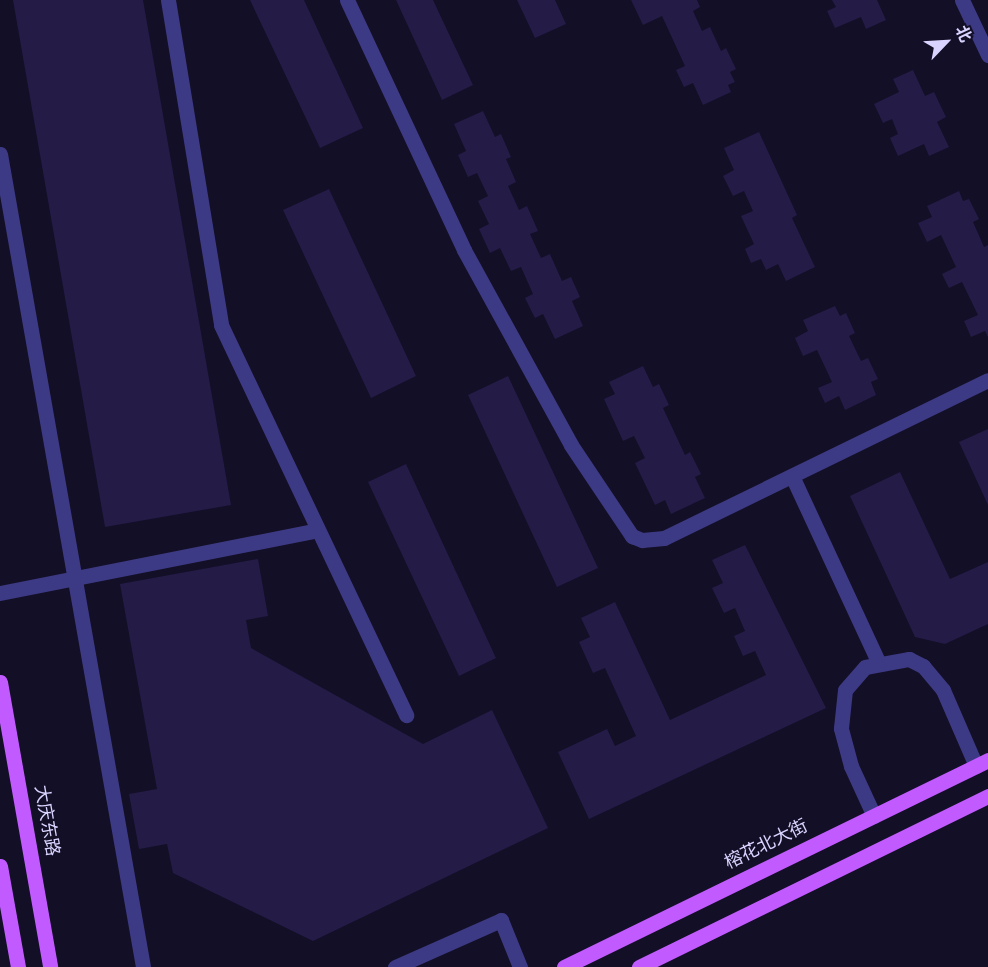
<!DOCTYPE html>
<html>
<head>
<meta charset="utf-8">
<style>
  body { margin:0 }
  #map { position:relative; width:988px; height:967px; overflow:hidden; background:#130f26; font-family:Overpass,"Noto Sans SC",sans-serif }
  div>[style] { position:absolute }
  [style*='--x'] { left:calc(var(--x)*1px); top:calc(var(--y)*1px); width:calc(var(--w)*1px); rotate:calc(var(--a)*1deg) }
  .building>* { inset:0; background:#241b47 }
  .minor>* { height:15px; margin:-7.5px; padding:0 7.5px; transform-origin:7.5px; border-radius:7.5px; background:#3d3a85 }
  .major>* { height:15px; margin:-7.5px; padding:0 7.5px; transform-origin:7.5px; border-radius:7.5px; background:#c25bff }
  span { translate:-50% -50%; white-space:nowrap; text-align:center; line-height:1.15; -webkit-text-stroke:4.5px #130f26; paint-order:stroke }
  .street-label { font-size:18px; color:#d9d4ff }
  .north { position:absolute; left:916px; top:12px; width:60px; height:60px; -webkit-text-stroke:4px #130f26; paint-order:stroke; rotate:65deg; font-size:16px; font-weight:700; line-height:24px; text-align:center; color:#d9d4ff }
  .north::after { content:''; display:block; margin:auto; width:21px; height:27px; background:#d9d4ff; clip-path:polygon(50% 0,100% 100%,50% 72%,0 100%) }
</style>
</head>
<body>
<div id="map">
  <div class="building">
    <div style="clip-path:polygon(13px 0,143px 0,231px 505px,105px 527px)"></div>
    <div style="clip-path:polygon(250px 0,304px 0,363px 128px,320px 148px)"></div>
    <div style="clip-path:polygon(396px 0,433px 0,473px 85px,442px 100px)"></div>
    <div style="clip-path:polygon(517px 0,555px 0,566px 24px,535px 38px)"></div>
    <div style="clip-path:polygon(631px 0,697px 0,700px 7px,693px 11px,702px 31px,710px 27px,721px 51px,726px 48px,736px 69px,730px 72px,735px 82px,728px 85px,731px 92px,703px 105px,693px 83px,684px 87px,676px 70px,685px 66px,662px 16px,643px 25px)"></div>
    <div style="clip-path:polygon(832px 0,877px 0,886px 20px,866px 29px,861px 17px,835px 28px,827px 11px,836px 7px)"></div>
    <div style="clip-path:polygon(913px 70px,925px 96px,934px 92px,946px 117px,937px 122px,949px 147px,929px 156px,924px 144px,898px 156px,890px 138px,898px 134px,892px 119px,883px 123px,874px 104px,899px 92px,893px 79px)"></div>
    <div style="clip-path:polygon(483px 111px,495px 137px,501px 134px,511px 157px,506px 159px,516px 182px,508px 186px,519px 210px,527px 206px,538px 231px,530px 234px,541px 258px,550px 254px,562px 281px,571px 277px,580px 297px,572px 301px,583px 326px,555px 339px,543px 314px,535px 318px,525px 298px,533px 294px,521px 267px,511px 271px,500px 248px,490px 253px,479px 229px,489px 224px,478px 201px,488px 196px,477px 173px,468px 177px,458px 155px,466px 151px,454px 124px)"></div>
    <div style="clip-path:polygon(759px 132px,797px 215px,792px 218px,815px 267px,786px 281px,778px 264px,766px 270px,761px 259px,751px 263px,745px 249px,754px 244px,741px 216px,753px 211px,744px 191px,733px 196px,723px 176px,734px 170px,724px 148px)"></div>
    <div style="clip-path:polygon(329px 189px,416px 376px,371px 398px,283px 210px)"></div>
    <div style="clip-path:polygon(959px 191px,963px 201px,969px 199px,979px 219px,973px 222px,984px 247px,988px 245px,988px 337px,985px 331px,971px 337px,964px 321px,978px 315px,962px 282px,949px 288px,942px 274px,956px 267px,941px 235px,927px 242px,918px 223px,932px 217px,927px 206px)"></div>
    <div style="clip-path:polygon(835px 306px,840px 316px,846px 313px,855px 333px,849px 336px,861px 361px,868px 358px,878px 379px,871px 382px,876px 395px,845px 410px,839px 396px,825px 403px,818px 388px,832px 382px,817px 350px,803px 356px,795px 338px,808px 331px,803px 320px)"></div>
    <div style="clip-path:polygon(643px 366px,653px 387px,659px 384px,669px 405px,663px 408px,685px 455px,690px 452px,701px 474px,695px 477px,705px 498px,671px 514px,665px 500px,655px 505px,635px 463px,645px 458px,634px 436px,623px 441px,604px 399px,615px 394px,609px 382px)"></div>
    <div style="clip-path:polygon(508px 376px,598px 568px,557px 587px,468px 395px)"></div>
    <div style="clip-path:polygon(988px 429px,988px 505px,959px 442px)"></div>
    <div style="clip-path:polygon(406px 464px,496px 658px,459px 676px,368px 482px)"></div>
    <div style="clip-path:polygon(900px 472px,950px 579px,988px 562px,988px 624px,945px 644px,915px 637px,850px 496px)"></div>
    <div style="clip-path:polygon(745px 545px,826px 708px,589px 819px,558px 752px,607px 729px,615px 746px,636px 736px,605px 668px,593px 673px,579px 642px,590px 637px,581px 618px,615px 602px,670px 720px,766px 675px,755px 651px,743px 656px,734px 636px,745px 631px,735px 608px,724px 613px,712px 588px,723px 583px,712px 560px)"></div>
    <div style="clip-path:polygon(258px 559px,268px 616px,246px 620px,251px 648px,423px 744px,492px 710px,548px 828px,313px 941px,173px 873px,167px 844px,139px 849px,129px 794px,157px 789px,120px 584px)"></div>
  </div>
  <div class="minor">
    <div style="--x:168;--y:0;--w:329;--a:80.7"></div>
    <div style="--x:221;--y:325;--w:432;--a:64.6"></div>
    <div style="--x:347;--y:0;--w:276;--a:64.9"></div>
    <div style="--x:464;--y:250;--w:222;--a:61.2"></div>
    <div style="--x:571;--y:445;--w:110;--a:56.2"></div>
    <div style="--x:632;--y:536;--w:11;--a:22"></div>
    <div style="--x:642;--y:540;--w:22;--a:-5"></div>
    <div style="--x:664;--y:538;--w:360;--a:-26"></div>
    <div style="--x:962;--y:0;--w:61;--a:64.7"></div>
    <div style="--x:0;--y:154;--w:825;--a:80.02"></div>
    <div style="--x:792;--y:476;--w:206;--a:65.1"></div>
    <div style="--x:0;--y:593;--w:324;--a:-11.2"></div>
    <div style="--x:874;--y:816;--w:55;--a:-114.7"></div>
    <div style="--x:851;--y:766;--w:39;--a:-105"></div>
    <div style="--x:841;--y:728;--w:38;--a:-84"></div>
    <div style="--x:845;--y:690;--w:30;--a:-49"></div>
    <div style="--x:865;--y:667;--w:45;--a:-10.3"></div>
    <div style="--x:909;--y:659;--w:16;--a:27"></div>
    <div style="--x:923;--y:666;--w:31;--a:50"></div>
    <div style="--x:943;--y:690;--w:83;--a:66.5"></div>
    <div style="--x:395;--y:967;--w:116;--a:-23.9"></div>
    <div style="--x:501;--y:920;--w:51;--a:68"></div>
  </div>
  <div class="major">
    <div style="--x:0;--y:682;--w:289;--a:80"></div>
    <div style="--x:0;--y:866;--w:103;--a:79.9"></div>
    <div style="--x:564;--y:967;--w:472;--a:-26"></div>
    <div style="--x:639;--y:967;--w:389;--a:-26.1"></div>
  </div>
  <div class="street-label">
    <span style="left:45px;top:821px;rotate:80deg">大庆东路</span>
    <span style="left:767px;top:846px;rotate:-26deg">榕花北大街</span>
  </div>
  <div class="north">北</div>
</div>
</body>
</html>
